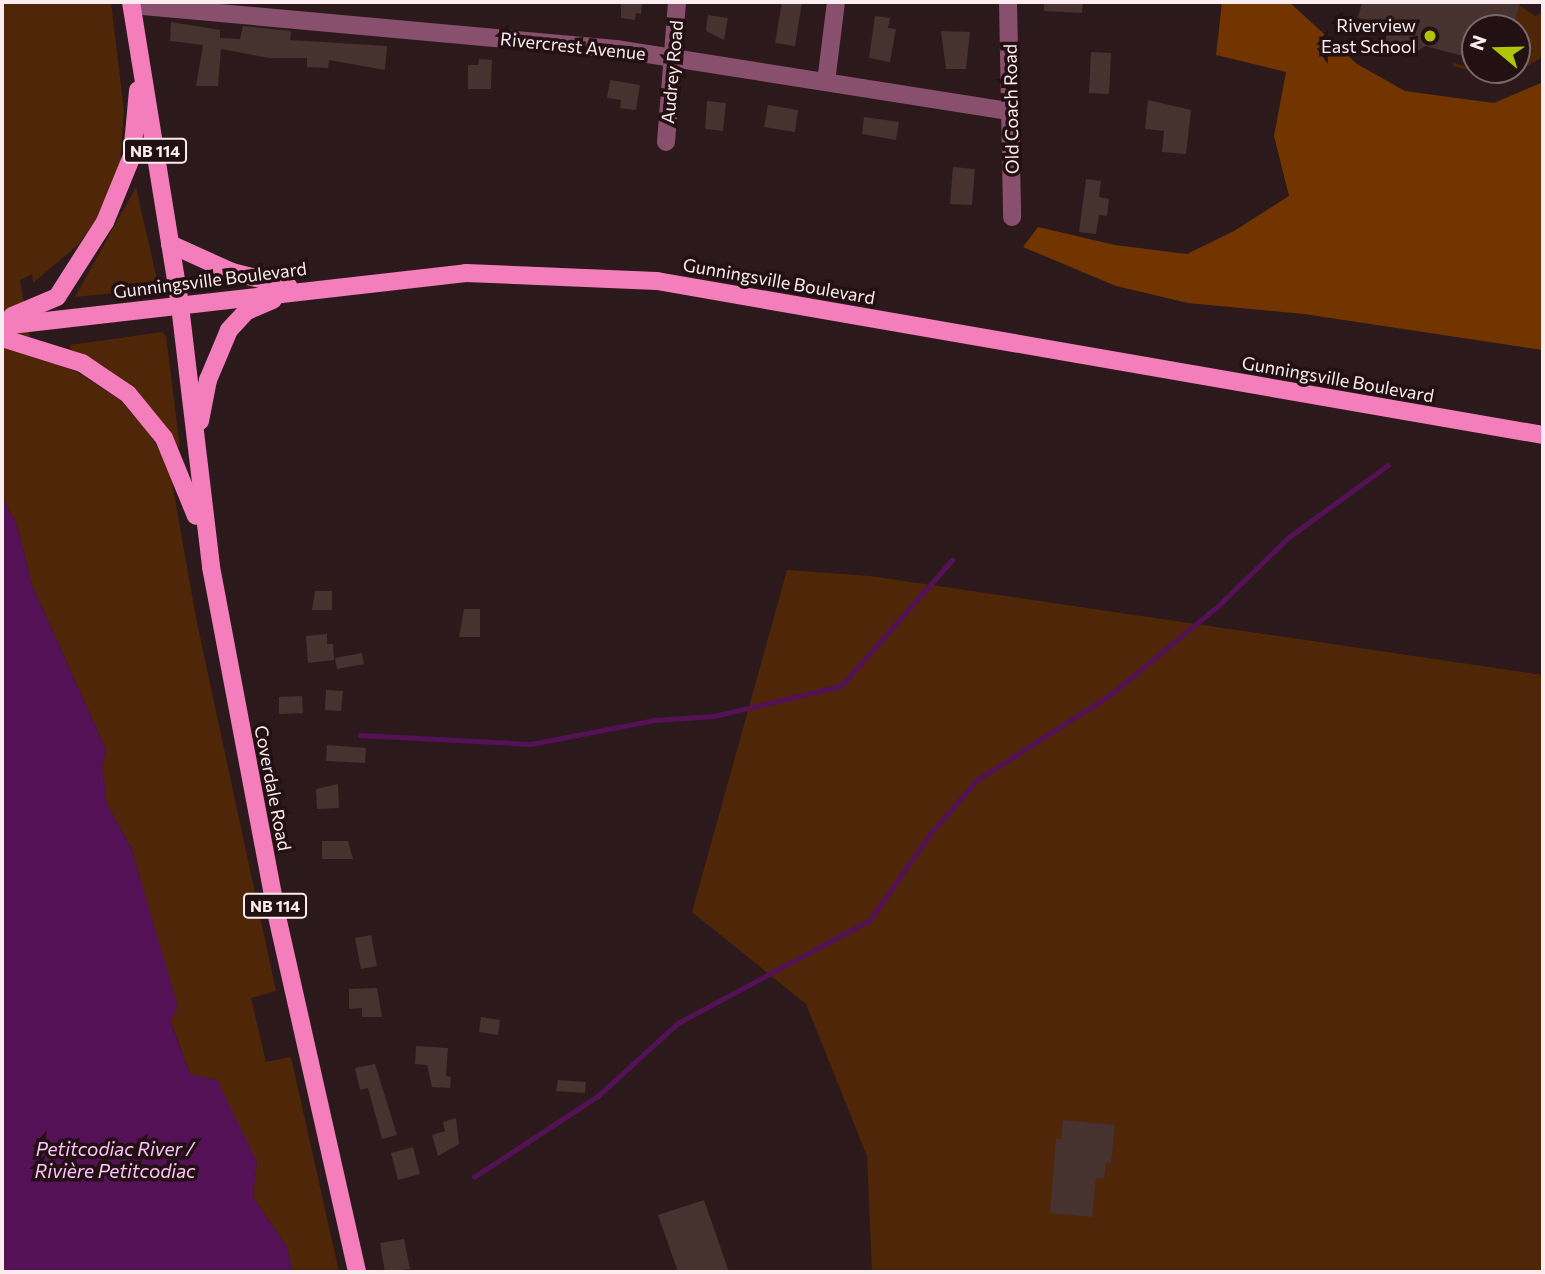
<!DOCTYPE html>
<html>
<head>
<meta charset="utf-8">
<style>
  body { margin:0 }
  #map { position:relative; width:1545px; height:1274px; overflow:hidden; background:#2c191c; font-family:Commissioner,sans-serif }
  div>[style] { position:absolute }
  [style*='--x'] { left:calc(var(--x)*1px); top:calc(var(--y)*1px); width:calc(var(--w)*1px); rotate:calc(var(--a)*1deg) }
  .green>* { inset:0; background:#4f2607 }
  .forest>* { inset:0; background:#723500 }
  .water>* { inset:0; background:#541156 }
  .stream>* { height:4.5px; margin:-2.25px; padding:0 2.25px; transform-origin:2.25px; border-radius:2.25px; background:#541156 }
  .building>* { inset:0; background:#46322e }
  .minor>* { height:18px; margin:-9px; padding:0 9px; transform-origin:9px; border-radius:9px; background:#89506d }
  .major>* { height:18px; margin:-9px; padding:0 9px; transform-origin:9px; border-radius:9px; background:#f47dbc }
  .dots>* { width:19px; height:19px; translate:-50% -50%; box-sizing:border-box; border:4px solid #221013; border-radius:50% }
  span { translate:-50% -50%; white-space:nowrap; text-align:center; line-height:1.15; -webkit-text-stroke:7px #221013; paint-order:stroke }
  .shield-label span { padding:2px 5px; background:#221013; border:2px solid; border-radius:5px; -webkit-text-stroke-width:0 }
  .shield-label { font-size:16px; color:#fbedef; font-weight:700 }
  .poi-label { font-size:18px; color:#fbedef }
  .right { translate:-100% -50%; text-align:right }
  .street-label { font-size:18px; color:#fbedef }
  .water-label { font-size:19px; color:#fdc5fc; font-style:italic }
  .frame { position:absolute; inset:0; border:4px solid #fbedef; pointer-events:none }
  .north { position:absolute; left:1461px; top:14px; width:70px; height:70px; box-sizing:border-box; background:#221013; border:2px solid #79686b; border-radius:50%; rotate:289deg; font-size:19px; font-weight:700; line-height:28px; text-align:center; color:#fbedef }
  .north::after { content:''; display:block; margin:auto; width:24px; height:32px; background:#afc507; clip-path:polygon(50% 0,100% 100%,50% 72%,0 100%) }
</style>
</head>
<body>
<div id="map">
  <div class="green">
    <div style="clip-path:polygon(2px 2px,111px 2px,124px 111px,120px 164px,100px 215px,78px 245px,33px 283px,32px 274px,20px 280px,33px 355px,77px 372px,119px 399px,150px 434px,170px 471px,196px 618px,276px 991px,251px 998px,266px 1062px,291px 1057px,339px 1272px,293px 1272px,287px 1247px,253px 1197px,257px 1162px,190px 1074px,170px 1020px,177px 1007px,131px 847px,107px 805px,102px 767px,106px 750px,32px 585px,17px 525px,2px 497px)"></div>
    <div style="clip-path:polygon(1519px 5px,1535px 16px,1543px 12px,1543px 57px,1503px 79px,1453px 66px,1453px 63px,1502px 75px,1503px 70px,1517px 70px,1514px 28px)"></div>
    <div style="clip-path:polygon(136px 187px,158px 284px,154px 289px,75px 297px)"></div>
    <div style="clip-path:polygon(162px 332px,166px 336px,180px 449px,136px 390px,104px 366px,70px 349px,70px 345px)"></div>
    <div style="clip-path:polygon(787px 570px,870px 576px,1543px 675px,1543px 1272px,872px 1272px,867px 1156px,806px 1004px,692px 912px)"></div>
  </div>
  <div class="forest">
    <div style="clip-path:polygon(1222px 2px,1289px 2px,1357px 64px,1405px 91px,1494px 103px,1543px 82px,1543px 350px,1304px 314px,1188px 303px,1116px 286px,1023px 247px,1038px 227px,1115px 245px,1187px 254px,1234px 231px,1289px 196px,1274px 136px,1286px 72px,1216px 55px)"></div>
  </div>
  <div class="water">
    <div style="clip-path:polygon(2px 497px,17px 525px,32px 585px,106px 750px,102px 767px,107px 805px,131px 847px,178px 1007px,170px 1021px,190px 1074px,217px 1080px,257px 1162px,253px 1197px,287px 1247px,293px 1272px,2px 1272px)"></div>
  </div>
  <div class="stream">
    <div style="--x:360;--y:735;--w:171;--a:3"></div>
    <div style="--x:531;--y:744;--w:126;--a:-11"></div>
    <div style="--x:655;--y:720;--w:59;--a:-3.9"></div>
    <div style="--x:714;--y:716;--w:130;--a:-13.3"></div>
    <div style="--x:841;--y:686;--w:168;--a:-48.6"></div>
    <div style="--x:474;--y:1177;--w:148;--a:-33.2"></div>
    <div style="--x:598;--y:1096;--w:108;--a:-42.4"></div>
    <div style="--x:678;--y:1023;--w:218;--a:-28.2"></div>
    <div style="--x:870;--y:920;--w:105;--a:-55.1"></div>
    <div style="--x:930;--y:834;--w:72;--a:-49"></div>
    <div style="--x:977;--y:780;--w:158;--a:-32.6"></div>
    <div style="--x:1110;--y:695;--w:141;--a:-39.5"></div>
    <div style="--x:1219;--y:605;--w:98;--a:-44.2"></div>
    <div style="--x:1289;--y:537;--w:122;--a:-36"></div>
  </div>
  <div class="building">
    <div style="clip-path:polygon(621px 2px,642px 2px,641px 14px,636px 13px,635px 20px,621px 18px)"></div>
    <div style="clip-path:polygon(782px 2px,802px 2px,795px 46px,775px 43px)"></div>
    <div style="clip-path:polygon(1044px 2px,1083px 2px,1082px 13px,1044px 11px)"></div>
    <div style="clip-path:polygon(1362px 2px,1520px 2px,1514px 28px,1475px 28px,1475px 59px,1425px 46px,1415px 53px,1383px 45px,1388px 25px,1358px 18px)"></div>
    <div style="clip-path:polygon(708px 15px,728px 18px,724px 40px,706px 31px)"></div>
    <div style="clip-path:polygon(875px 16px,890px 18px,888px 28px,896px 29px,890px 62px,869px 58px)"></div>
    <div style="clip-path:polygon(171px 22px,220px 30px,220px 38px,240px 39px,243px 26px,291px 31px,290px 40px,387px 46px,385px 70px,329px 60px,328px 68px,307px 67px,307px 58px,269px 58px,221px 49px,218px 86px,196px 86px,203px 45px,170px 41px)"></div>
    <div style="clip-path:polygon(941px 31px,970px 32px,966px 69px,946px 69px)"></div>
    <div style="clip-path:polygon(1091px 52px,1111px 53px,1109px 94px,1089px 93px)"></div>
    <div style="clip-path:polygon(479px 59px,492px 60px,491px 89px,468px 89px,468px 65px,478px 65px)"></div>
    <div style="clip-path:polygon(610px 80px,640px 85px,636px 110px,620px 108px,621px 100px,607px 98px)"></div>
    <div style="clip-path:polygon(1148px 100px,1191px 110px,1186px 154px,1162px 152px,1164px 131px,1145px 129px)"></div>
    <div style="clip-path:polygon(707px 101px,726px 103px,723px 131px,705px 129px)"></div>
    <div style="clip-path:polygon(768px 105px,798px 110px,795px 132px,764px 127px)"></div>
    <div style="clip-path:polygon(864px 117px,899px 122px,896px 140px,862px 134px)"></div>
    <div style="clip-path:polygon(953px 167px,975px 169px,972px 205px,950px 204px)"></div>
    <div style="clip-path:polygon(1086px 179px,1101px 181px,1099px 197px,1109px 199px,1107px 216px,1099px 215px,1096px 234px,1079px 232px)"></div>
    <div style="clip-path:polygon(315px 591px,332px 591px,332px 610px,312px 610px)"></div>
    <div style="clip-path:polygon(464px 609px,480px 609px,480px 637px,459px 637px)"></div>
    <div style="clip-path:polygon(327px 634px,327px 644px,333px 644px,334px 660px,308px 663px,306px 636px)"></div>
    <div style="clip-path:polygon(362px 653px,364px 664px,337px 669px,335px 658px)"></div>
    <div style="clip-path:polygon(326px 690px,343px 691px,341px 711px,325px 710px)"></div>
    <div style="clip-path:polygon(302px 696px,303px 713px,279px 714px,279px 697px)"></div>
    <div style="clip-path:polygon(327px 745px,366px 748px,365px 763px,326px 761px)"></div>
    <div style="clip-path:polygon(338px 784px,339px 808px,317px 809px,316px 789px)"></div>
    <div style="clip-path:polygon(322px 841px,348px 841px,353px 859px,322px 859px)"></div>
    <div style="clip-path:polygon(371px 935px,377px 966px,361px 969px,355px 938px)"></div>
    <div style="clip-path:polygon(377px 988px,382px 1017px,362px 1017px,362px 1008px,349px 1009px,349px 989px)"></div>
    <div style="clip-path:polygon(481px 1017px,500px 1020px,498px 1035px,479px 1032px)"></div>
    <div style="clip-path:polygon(416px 1046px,448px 1048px,446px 1076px,451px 1077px,450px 1088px,432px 1087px,427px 1065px,415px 1064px)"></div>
    <div style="clip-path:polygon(375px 1064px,397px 1135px,382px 1139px,368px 1088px,360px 1090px,355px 1068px)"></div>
    <div style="clip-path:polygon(558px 1080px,586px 1082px,585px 1093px,556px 1091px)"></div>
    <div style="clip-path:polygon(456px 1118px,459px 1144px,438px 1156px,432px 1135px,445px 1131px,443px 1122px)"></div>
    <div style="clip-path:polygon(1063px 1120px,1115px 1125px,1111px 1163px,1106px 1163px,1104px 1179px,1096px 1178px,1092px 1217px,1050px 1213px,1056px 1139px,1061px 1139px)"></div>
    <div style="clip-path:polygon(413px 1147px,420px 1174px,398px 1180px,391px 1153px)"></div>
    <div style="clip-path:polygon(704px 1200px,729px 1272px,678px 1272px,658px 1215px)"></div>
    <div style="clip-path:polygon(404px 1239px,410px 1269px,385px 1272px,380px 1243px)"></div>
  </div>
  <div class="minor">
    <div style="--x:1008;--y:2;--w:215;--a:88.9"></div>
    <div style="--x:132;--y:5;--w:486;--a:5.2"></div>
    <div style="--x:616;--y:49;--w:401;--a:9"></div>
    <div style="--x:826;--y:82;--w:81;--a:-82.9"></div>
    <div style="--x:666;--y:142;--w:140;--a:-85.5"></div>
  </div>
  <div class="major">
    <div style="--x:131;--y:2;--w:308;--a:80.8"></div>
    <div style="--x:180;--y:306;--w:263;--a:83.2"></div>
    <div style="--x:211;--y:567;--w:351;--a:79.3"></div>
    <div style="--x:276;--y:912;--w:369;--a:77.3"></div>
    <div style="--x:170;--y:244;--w:68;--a:24.3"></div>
    <div style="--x:232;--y:272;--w:58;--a:14"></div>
    <div style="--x:12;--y:316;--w:49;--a:-22.9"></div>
    <div style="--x:57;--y:297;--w:89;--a:-57.4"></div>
    <div style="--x:105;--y:222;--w:71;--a:-67.8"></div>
    <div style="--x:132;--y:156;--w:66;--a:-84.8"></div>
    <div style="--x:2;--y:326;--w:467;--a:-6.5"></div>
    <div style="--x:466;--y:273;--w:191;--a:2.4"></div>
    <div style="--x:657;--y:281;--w:899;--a:9.86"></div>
    <div style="--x:2;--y:338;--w:84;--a:17.4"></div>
    <div style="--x:82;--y:363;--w:55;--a:34"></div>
    <div style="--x:128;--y:394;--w:57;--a:50.7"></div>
    <div style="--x:164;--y:438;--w:84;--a:67.7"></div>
    <div style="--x:200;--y:421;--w:42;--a:-79"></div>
    <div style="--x:208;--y:380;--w:54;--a:-67.2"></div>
    <div style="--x:229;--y:330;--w:26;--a:-47"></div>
    <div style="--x:247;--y:311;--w:28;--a:-23"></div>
  </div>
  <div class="dots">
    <div style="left:1430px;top:36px;background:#afc507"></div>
  </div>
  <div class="shield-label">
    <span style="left:155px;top:151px">NB 114</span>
    <span style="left:275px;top:906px">NB 114</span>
  </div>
  <div class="poi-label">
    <span class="right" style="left:1416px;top:36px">Riverview<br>East School</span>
  </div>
  <div class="street-label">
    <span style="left:573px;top:46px;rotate:6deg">Rivercrest Avenue</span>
    <span style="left:672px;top:72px;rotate:-85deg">Audrey Road</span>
    <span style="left:1011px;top:109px;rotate:-91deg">Old Coach Road</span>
    <span style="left:210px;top:280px;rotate:-7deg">Gunningsville Boulevard</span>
    <span style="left:779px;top:281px;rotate:10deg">Gunningsville Boulevard</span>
    <span style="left:1338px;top:379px;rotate:10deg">Gunningsville Boulevard</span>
    <span style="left:273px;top:788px;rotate:79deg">Coverdale Road</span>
  </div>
  <div class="water-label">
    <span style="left:115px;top:1160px">Petitcodiac River /<br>Rivière Petitcodiac</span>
  </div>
  <div class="frame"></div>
  <div class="north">N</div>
</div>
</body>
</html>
